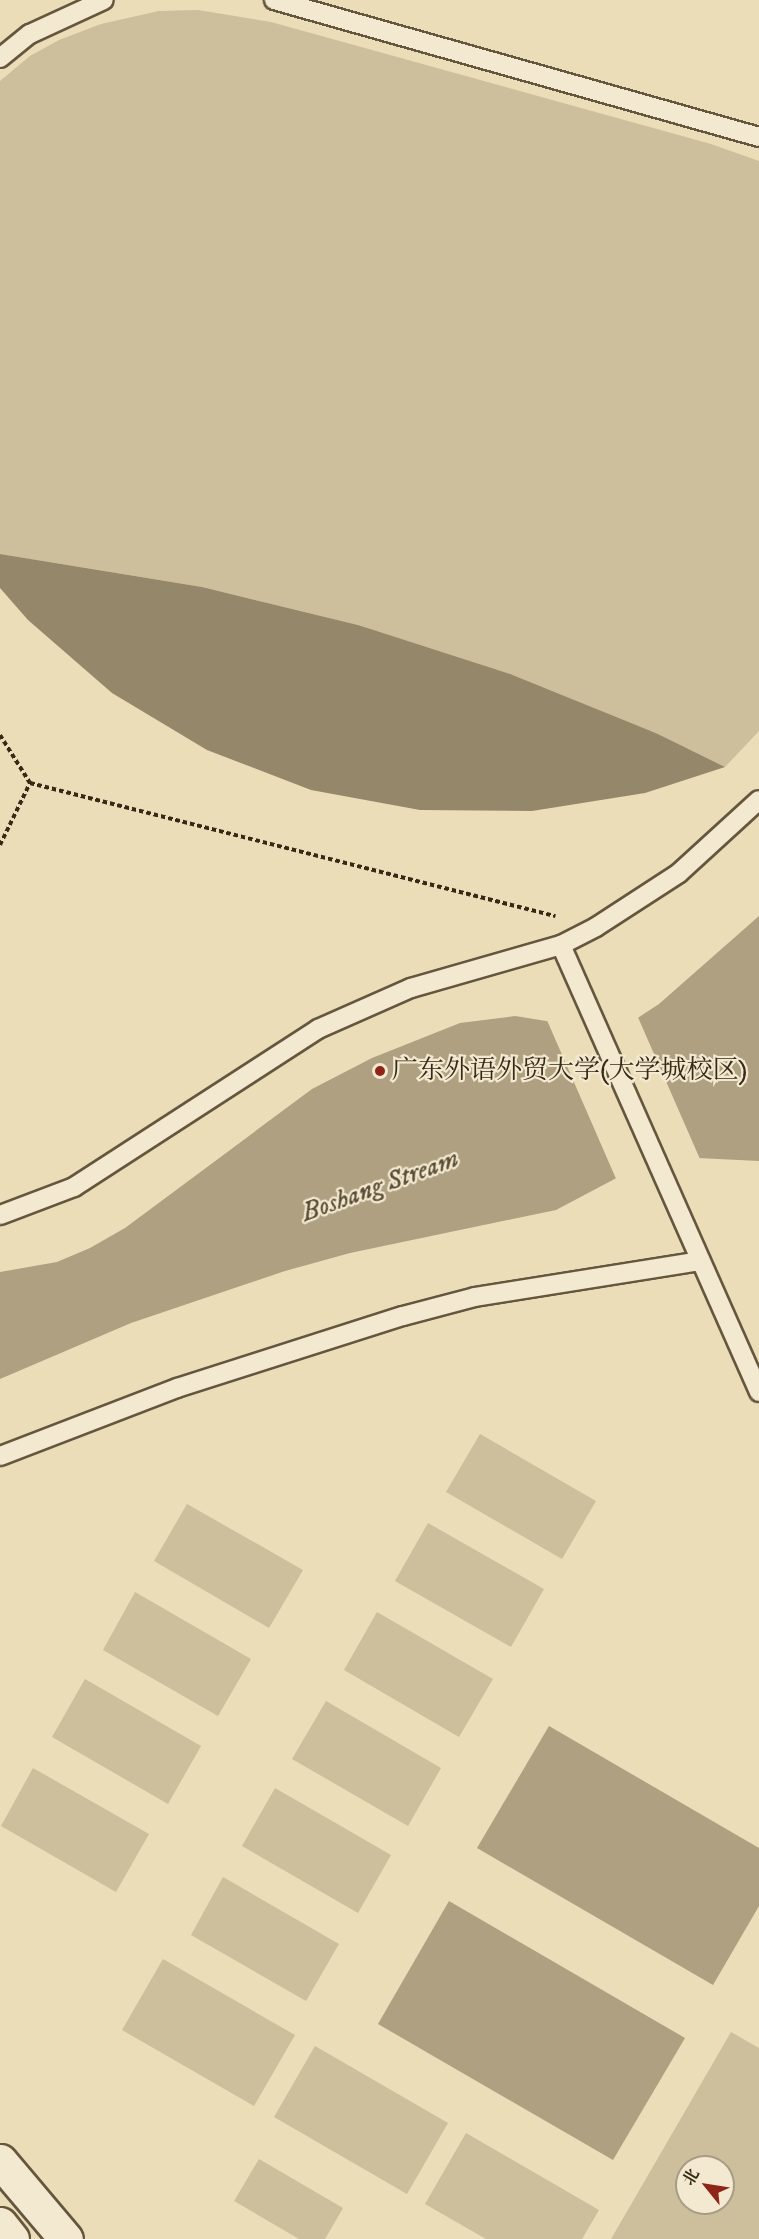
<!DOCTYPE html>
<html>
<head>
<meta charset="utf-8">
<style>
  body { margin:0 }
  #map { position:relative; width:759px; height:2239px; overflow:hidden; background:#ebddb7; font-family:"IM FELL DW Pica","Noto Serif SC",serif }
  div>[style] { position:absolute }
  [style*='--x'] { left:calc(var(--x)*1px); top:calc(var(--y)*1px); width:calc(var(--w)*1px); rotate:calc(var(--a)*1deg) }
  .green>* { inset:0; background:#cdbe9c }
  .water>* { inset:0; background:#aea080 }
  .pier>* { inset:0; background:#ebddb7 }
  .building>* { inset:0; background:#95876a }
  .path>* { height:4px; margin-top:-2px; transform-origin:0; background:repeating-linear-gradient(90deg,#382916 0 4.5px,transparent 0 7.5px) }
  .roads { filter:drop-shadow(2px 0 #65563e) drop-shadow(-2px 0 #65563e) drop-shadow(0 2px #65563e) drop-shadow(0 -2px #65563e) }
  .service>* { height:18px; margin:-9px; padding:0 9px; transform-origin:9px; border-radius:9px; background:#f2e9d0 }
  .secondary>* { height:33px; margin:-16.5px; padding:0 16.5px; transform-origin:16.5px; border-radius:16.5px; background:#f2e9d0 }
  .dots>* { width:16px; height:16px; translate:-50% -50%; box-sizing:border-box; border:3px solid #f2e9d0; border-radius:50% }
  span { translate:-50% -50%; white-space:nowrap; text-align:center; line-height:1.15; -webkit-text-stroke:4.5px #f2e9d0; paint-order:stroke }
  .poi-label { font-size:26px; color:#382916 }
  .left { translate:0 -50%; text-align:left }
  .water-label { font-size:27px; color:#5b4d36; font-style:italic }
  .north { position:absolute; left:675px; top:2155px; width:60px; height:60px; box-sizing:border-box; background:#f2e9d0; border:2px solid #a89c86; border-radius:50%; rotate:300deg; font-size:16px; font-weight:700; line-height:24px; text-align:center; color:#382916 }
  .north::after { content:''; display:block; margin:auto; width:21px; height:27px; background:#8f2418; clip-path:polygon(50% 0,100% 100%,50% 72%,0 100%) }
</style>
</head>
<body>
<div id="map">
  <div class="green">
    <div style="clip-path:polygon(198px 10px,271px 22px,711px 144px,759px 161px,759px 731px,725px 767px,658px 734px,358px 625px,202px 587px,0 554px,0 81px,30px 56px,59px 40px,101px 24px,159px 11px)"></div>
    <div style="clip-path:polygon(480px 1434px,596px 1501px,562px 1559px,446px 1492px)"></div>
    <div style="clip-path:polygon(187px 1504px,303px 1570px,269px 1628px,154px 1561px)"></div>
    <div style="clip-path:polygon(428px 1523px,544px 1589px,511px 1647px,395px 1581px)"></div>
    <div style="clip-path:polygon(135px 1592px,251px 1659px,218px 1716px,103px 1650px)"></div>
    <div style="clip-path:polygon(377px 1612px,493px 1679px,459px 1737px,344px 1670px)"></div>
    <div style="clip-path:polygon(85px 1679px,201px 1746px,168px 1804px,52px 1737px)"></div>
    <div style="clip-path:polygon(326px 1701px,441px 1768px,408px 1826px,292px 1759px)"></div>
    <div style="clip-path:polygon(33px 1768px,149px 1834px,116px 1892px,1px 1826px)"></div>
    <div style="clip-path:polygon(275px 1788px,391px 1855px,358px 1913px,242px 1846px)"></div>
    <div style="clip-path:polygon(223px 1877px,339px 1944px,306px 2001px,191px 1935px)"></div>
    <div style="clip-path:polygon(163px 1959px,295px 2035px,254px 2106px,122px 2030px)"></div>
    <div style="clip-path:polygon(evenodd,731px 2032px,759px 2048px,759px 2239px,611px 2239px,731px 2032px,687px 2167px,723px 2167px,723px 2203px,687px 2203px,687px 2167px)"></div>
    <div style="clip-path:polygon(315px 2046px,448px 2123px,407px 2194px,274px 2117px)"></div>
    <div style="clip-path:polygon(466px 2133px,599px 2210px,582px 2239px,486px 2239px,425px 2204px)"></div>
    <div style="clip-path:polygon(259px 2159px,343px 2208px,325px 2239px,299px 2239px,234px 2201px)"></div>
  </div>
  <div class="water">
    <div style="clip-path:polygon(759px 916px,759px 1161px,658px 1156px,556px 1210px,350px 1253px,285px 1271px,131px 1323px,0 1379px,0 1272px,57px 1262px,90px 1248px,125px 1228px,312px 1089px,372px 1058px,460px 1023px,515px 1016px,602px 1030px,630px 1023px,659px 1004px)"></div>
    <div style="clip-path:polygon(549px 1726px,759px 1848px,759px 1906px,713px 1985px,477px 1848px)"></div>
    <div style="clip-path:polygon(449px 1901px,685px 2038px,613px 2160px,378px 2024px)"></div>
  </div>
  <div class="pier">
    <div style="clip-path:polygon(637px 1015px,700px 1159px,659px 1159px,617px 1181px,546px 1018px,602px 1027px)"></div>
  </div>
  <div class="building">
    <div style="clip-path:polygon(0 554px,202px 587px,358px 625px,510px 674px,658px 734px,725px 767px,645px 793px,532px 811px,420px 810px,311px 790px,207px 750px,112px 693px,28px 620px,0 588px)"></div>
  </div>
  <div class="path">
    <div style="--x:0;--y:735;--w:57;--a:58"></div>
    <div style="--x:30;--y:783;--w:542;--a:14.22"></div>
    <div style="--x:0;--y:845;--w:69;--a:-64.2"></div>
  </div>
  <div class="roads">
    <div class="service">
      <div style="--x:274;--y:0;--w:504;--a:15.77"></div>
      <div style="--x:0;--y:58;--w:38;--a:-39"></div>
      <div style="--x:30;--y:34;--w:81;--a:-24.7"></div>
      <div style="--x:561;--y:945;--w:489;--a:66.1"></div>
      <div style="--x:0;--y:1215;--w:79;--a:-20.7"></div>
      <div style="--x:74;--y:1187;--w:291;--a:-32.9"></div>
      <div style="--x:318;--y:1029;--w:102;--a:-23.8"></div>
      <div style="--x:411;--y:988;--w:156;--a:-16"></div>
      <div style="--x:561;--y:945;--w:39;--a:-27"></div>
      <div style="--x:596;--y:927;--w:99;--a:-33"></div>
      <div style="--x:679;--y:873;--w:108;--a:-42.4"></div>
      <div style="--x:0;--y:1456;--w:190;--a:-21"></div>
      <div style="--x:177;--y:1388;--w:237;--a:-17.7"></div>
      <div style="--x:403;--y:1316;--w:74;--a:-14.8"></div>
      <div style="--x:475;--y:1297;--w:228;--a:-9.1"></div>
    </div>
    <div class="secondary">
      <div style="--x:0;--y:2161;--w:102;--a:49.8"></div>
      <div style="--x:0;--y:2224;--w:19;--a:51"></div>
    </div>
  </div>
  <div class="dots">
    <div style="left:380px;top:1071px;background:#8f2418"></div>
  </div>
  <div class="poi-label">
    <span class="left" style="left:392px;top:1071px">广东外语外贸大学(大学城校区)</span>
  </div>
  <div class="water-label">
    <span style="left:380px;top:1186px;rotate:-20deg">Boshang Stream</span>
  </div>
  <div class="north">北</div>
</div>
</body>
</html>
